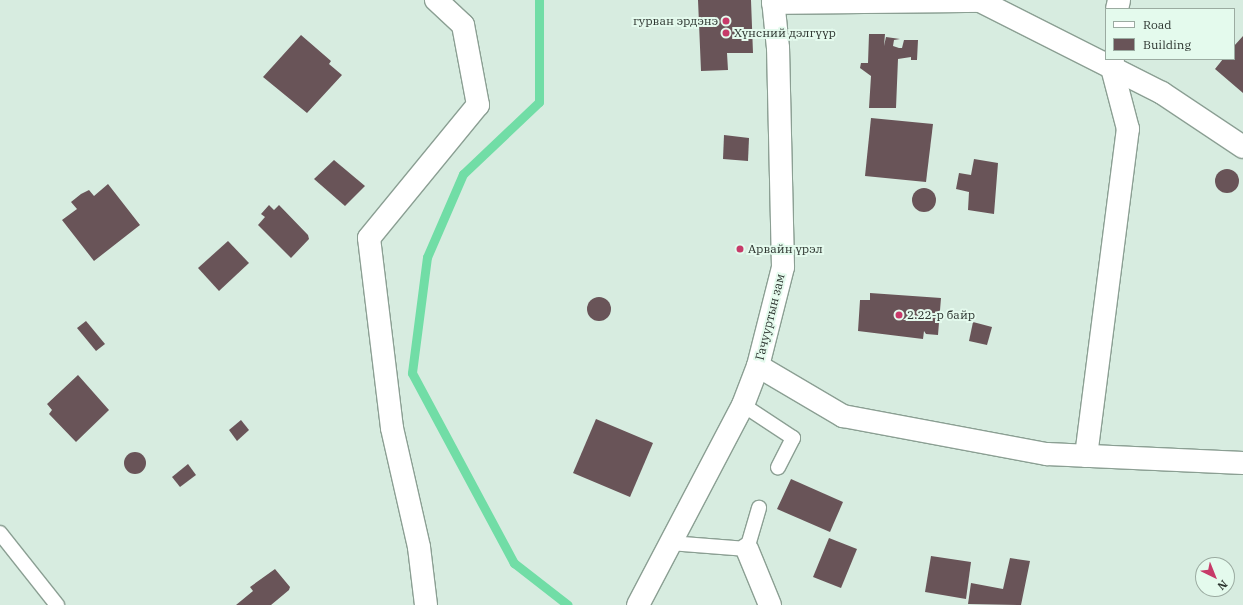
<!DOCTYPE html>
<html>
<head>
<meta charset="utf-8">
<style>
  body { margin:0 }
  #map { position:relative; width:1243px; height:605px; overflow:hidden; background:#d7ece0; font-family:"IBM Plex Serif",serif }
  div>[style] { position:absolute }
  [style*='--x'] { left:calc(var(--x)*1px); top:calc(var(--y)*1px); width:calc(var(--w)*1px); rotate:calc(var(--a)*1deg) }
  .stream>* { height:9px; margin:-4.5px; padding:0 4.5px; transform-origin:4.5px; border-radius:4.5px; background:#71dda6 }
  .building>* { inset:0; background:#695458 }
  .round { border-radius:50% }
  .roads { filter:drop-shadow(1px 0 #8b9f93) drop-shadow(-1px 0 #8b9f93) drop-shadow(0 1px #8b9f93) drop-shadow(0 -1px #8b9f93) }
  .lane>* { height:14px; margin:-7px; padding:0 7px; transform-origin:7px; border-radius:7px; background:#fff }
  .street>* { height:22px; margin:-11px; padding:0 11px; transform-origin:11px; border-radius:11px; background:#fff }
  .secondary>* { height:22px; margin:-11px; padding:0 11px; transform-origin:11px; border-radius:11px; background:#fff }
  .dots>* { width:11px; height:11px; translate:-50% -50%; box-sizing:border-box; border:2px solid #e4faed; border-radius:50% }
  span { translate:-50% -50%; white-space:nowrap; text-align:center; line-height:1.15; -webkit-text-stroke:4px #e4faed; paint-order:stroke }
  .poi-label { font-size:12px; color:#2d3530 }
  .right { translate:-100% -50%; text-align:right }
  .left { translate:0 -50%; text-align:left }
  .street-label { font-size:12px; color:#2d3530 }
  .legend { position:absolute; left:1105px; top:8px; width:130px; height:52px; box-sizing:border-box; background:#e4faed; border:1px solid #9baba1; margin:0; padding:5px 7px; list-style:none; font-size:12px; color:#2d3530 }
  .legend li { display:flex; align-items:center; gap:8px; height:20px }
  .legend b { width:20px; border:1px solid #9baba1 }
  .north { position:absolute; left:1195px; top:557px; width:40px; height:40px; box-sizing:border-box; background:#e4faed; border:1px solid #9baba1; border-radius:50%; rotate:137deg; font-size:11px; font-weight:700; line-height:16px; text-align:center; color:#2d3530 }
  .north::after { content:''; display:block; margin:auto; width:14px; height:18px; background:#c73a69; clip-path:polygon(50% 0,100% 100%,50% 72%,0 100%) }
</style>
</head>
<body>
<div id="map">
  <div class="stream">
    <div style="--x:539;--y:0;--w:102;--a:90"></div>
    <div style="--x:539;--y:102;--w:105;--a:136.5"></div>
    <div style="--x:463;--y:174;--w:90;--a:113.4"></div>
    <div style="--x:427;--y:257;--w:117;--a:97.4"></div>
    <div style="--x:412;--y:373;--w:216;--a:61.8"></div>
    <div style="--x:514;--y:563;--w:68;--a:37.9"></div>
  </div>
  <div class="building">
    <div style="clip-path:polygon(698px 0,751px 0,753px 53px,727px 53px,728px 70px,701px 71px)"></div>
    <div style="clip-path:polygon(869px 34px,885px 34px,884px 46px,886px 37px,900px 39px,894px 40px,893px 46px,899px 48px,902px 48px,904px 40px,918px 40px,917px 60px,911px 60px,911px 57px,898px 59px,896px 108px,869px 108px,871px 76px,860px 68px,861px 63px,868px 63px)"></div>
    <div style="clip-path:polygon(301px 35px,331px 61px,329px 64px,342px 75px,307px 113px,263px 77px)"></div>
    <div style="clip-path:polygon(1243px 36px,1243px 93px,1215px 69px,1223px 59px,1234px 59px,1234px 46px)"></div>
    <div style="clip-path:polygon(871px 118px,933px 124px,926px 182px,865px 176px)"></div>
    <div style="clip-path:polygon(724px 135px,749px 138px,748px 161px,723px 159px)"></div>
    <div style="clip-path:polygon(974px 159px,998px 163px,994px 214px,968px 210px,969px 192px,956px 189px,959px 173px,971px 175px)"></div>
    <div style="clip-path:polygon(334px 160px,365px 186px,345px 206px,314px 179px)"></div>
    <div class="round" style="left:1215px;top:169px;width:24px;height:24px"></div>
    <div style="clip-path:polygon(108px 184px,140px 225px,94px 261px,62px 220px,77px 209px,71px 202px,81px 194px,89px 190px,94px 196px)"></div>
    <div class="round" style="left:912px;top:188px;width:24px;height:24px"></div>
    <div style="clip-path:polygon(269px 205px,274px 210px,279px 205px,308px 235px,309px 239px,291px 258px,258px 225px,265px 217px,261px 214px)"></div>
    <div style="clip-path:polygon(228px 241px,249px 263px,219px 291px,198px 268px)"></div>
    <div style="clip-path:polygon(870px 293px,941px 298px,938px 335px,926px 334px,924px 331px,923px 339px,858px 331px,860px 300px,870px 300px)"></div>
    <div class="round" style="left:587px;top:297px;width:24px;height:24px"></div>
    <div style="clip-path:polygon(86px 321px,105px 344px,96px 351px,77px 328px)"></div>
    <div style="clip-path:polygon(973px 322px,992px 327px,987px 345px,969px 341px)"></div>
    <div style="clip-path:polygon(78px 375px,109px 410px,76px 442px,49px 414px,52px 410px,47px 404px)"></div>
    <div style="clip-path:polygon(596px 419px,653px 443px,630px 497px,573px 473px)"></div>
    <div style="clip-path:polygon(241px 420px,249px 430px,237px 441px,229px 430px)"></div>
    <div class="round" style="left:124px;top:452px;width:22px;height:22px"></div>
    <div style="clip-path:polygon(188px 464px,196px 475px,180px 487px,172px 477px)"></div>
    <div style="clip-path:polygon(791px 479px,843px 502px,830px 532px,777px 509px)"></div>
    <div style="clip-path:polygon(829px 538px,857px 549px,841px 588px,813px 577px)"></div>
    <div style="clip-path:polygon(931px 556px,971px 562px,966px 599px,925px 592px)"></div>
    <div style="clip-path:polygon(1010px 558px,1030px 561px,1021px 605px,968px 604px,971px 583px,1003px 589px)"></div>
    <div style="clip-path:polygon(275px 569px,290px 587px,289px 590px,271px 605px,236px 605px,253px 591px,250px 587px)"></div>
  </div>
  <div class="roads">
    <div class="lane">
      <div style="--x:743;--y:405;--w:60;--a:33.4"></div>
      <div style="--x:793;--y:438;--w:33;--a:117"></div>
      <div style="--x:0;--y:533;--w:92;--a:51.6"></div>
      <div style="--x:670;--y:543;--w:77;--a:4.5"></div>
      <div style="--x:747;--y:549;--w:43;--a:-73.7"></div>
    </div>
    <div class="street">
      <div style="--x:773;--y:3;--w:207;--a:-0.6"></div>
      <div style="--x:980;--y:1;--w:204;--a:26.8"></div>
      <div style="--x:1162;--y:93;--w:97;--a:33.7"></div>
      <div style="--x:1117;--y:9;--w:9;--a:-77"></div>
      <div style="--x:758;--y:366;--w:99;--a:30.5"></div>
      <div style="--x:843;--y:416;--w:208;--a:10.6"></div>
      <div style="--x:1047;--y:454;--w:196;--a:2.6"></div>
      <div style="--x:1086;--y:456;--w:330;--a:-82.7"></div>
      <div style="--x:1128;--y:129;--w:63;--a:-104.7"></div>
      <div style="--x:1112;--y:68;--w:9;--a:-84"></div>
      <div style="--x:747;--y:549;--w:61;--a:67.7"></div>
      <div style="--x:426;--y:605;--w:58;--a:-96.9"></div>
      <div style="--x:419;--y:547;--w:122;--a:-102.8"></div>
      <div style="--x:392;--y:428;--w:191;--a:-96.9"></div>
      <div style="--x:369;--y:238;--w:172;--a:-50.7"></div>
      <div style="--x:478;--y:105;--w:81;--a:-100.6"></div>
      <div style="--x:463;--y:25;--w:37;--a:-137"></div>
    </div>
    <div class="secondary">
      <div style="--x:638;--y:605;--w:226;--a:-62.3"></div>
      <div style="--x:743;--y:405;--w:42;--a:-69"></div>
      <div style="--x:758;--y:366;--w:102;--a:-75.8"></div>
      <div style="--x:783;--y:267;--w:219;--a:-91.3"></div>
      <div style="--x:778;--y:48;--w:48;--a:-95.9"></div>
    </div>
  </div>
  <div class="dots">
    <div style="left:726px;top:21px;background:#c73a69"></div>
    <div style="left:726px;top:33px;background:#c73a69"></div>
    <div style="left:740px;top:249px;background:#c73a69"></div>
    <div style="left:899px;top:315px;background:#c73a69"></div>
  </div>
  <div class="poi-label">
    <span class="right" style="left:718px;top:21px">гурван эрдэнэ</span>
    <span class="left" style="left:734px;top:33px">Хүнсний дэлгүүр</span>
    <span class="left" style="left:748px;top:249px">Арвайн үрэл</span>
    <span class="left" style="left:907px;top:315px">2.22-р байр</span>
  </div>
  <div class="street-label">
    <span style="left:770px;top:317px;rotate:-76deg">Гачууртын зам</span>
  </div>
  <ul class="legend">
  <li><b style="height:5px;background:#fff"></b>Road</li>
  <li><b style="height:11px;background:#695458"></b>Building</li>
  </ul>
  <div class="north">N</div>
</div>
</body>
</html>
